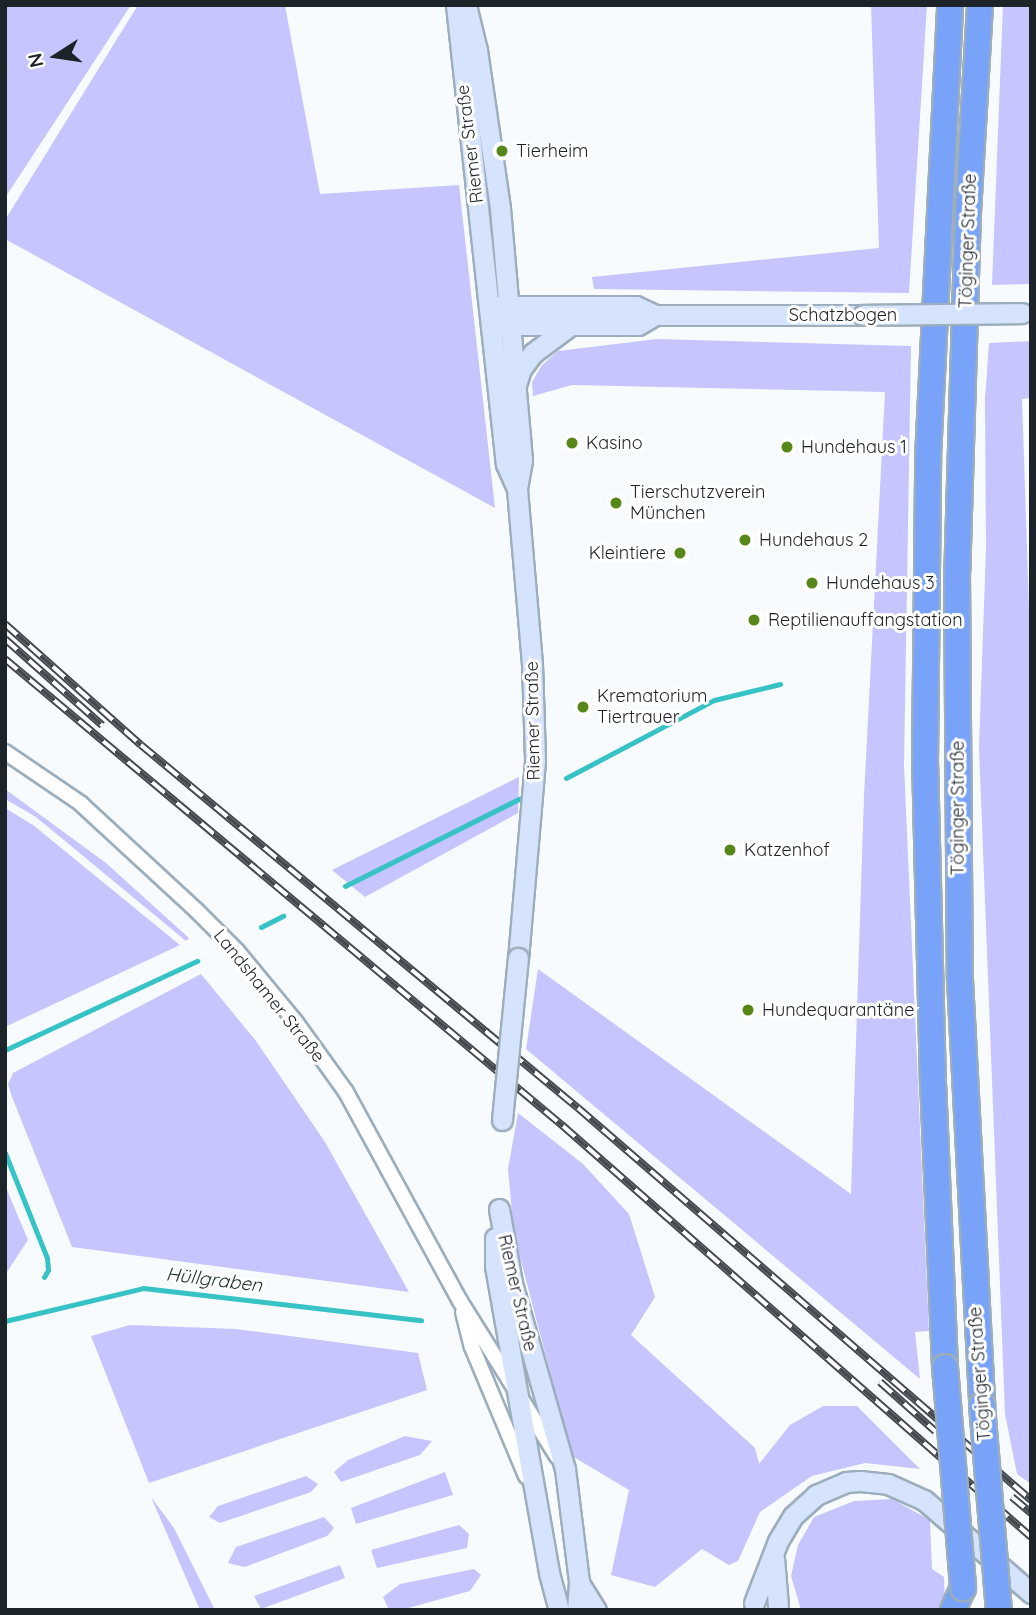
<!DOCTYPE html>
<html>
<head>
<meta charset="utf-8">
<style>
  body { margin:0 }
  #map { position:relative; width:1036px; height:1615px; overflow:hidden; background:#f8fbfe; font-family:Quicksand,sans-serif }
  div>[style] { position:absolute }
  [style*='--x'] { left:calc(var(--x)*1px); top:calc(var(--y)*1px); width:calc(var(--w)*1px); rotate:calc(var(--a)*1deg) }
  .green>* { inset:0; background:#c6c5fd }
  .stream>* { height:5px; margin:-2.5px; padding:0 2.5px; transform-origin:2.5px; border-radius:2.5px; background:#37c3c6 }
  .roads { filter:drop-shadow(2px 0 #9caebc) drop-shadow(-2px 0 #9caebc) drop-shadow(0 2px #9caebc) drop-shadow(0 -2px #9caebc) }
  .street>* { height:14px; margin:-7px; padding:0 7px; transform-origin:7px; border-radius:7px; background:#fff }
  .secondary>* { height:19px; margin:-9.5px; padding:0 9.5px; transform-origin:9.5px; border-radius:9.5px; background:#d6e3fd }
  .highway>* { height:24px; margin:-12px; padding:0 12px; transform-origin:12px; border-radius:12px; background:#78a3f9 }
  .rail>* { height:8px; margin-top:-4px; transform-origin:0; background:repeating-linear-gradient(90deg,#fff 0 16px,#444a50 0 32px); box-sizing:border-box; border-block:2px solid #444a50 }
  .bridges { filter:drop-shadow(2px 0 #9caebc) drop-shadow(-2px 0 #9caebc) drop-shadow(0 2px #9caebc) drop-shadow(0 -2px #9caebc) }
  .secondary-bridge>* { height:19px; margin:-9.5px; padding:0 9.5px; transform-origin:9.5px; border-radius:9.5px; background:#d6e3fd }
  .highway-bridge>* { height:24px; margin:-12px; padding:0 12px; transform-origin:12px; border-radius:12px; background:#78a3f9 }
  .dots>* { width:19px; height:19px; translate:-50% -50%; box-sizing:border-box; border:4px solid #fff; border-radius:50% }
  span { translate:-50% -50%; white-space:nowrap; text-align:center; line-height:1.15; -webkit-text-stroke:6px #fff; paint-order:stroke }
  .street-label { font-size:18px; color:#1c2329 }
  .poi-label { font-size:18px; color:#1c2329 }
  .left { translate:0 -50%; text-align:left }
  .right { translate:-100% -50%; text-align:right }
  .water-label { font-size:19px; color:#193030; font-style:italic }
  .frame { position:absolute; inset:0; border:7px solid #1c2329; pointer-events:none }
  .north { position:absolute; left:21px; top:21px; width:70px; height:70px; -webkit-text-stroke:5px #fff; paint-order:stroke; rotate:258deg; font-size:19px; font-weight:700; line-height:28px; text-align:center; color:#1c2329 }
  .north::after { content:''; display:block; margin:auto; width:24px; height:32px; background:#1c2329; clip-path:polygon(50% 0,100% 100%,50% 72%,0 100%) }
</style>
</head>
<body>
<div id="map">
  <div class="green">
    <div style="clip-path:polygon(5px 5px,131px 5px,5px 198px)"></div>
    <div style="clip-path:polygon(138px 5px,285px 5px,320px 194px,459px 185px,495px 508px,5px 239px,5px 220px)"></div>
    <div style="clip-path:polygon(871px 5px,927px 5px,909px 293px,594px 289px,592px 277px,879px 248px)"></div>
    <div style="clip-path:polygon(1003px 5px,1031px 5px,1031px 284px,992px 285px)"></div>
    <div style="clip-path:polygon(657px 339px,911px 346px,904px 765px,929px 1331px,915px 1332px,920px 1379px,526px 1049px,538px 969px,851px 1194px,864px 796px,885px 392px,572px 385px,533px 396px,532px 382px,542px 365px,558px 351px)"></div>
    <div style="clip-path:polygon(1031px 341px,1031px 398px,1022px 399px,1031px 668px,1031px 1484px,1017px 1474px,1005px 1414px,979px 747px,986px 548px,985px 399px,989px 343px)"></div>
    <div style="clip-path:polygon(519px 777px,518px 813px,365px 897px,332px 870px)"></div>
    <div style="clip-path:polygon(5px 789px,106px 863px,189px 938px,186px 941px,36px 817px,5px 799px)"></div>
    <div style="clip-path:polygon(5px 808px,33px 825px,180px 945px,5px 1027px)"></div>
    <div style="clip-path:polygon(201px 974px,256px 1041px,325px 1142px,409px 1292px,72px 1247px,12px 1097px,8px 1084px,13px 1073px)"></div>
    <div style="clip-path:polygon(518px 1113px,583px 1164px,629px 1214px,655px 1297px,631px 1335px,755px 1448px,759px 1464px,790px 1425px,823px 1406px,857px 1406px,920px 1469px,865px 1463px,812px 1476px,760px 1512px,738px 1561px,729px 1565px,702px 1549px,655px 1587px,611px 1575px,629px 1490px,572px 1456px,514px 1234px,508px 1169px)"></div>
    <div style="clip-path:polygon(5px 1185px,28px 1240px,5px 1275px)"></div>
    <div style="clip-path:polygon(130px 1325px,236px 1329px,418px 1353px,427px 1390px,149px 1483px,91px 1336px)"></div>
    <div style="clip-path:polygon(405px 1436px,432px 1441px,420px 1455px,341px 1482px,334px 1472px,348px 1460px)"></div>
    <div style="clip-path:polygon(445px 1472px,453px 1495px,356px 1524px,351px 1508px)"></div>
    <div style="clip-path:polygon(306px 1476px,318px 1484px,311px 1492px,220px 1523px,209px 1517px,218px 1506px)"></div>
    <div style="clip-path:polygon(151px 1497px,174px 1528px,215px 1610px,200px 1610px)"></div>
    <div style="clip-path:polygon(892px 1499px,930px 1520px,932px 1569px,944px 1577px,945px 1610px,801px 1610px,791px 1576px,798px 1545px,814px 1517px,854px 1501px)"></div>
    <div style="clip-path:polygon(324px 1517px,334px 1528px,327px 1536px,245px 1567px,228px 1563px,236px 1547px)"></div>
    <div style="clip-path:polygon(459px 1525px,469px 1534px,467px 1548px,377px 1568px,371px 1550px)"></div>
    <div style="clip-path:polygon(340px 1565px,345px 1578px,261px 1609px,254px 1596px)"></div>
    <div style="clip-path:polygon(474px 1569px,481px 1575px,470px 1591px,401px 1610px,389px 1610px,383px 1597px,400px 1584px)"></div>
  </div>
  <div class="stream">
    <div style="--x:566;--y:778;--w:167;--a:-27.8"></div>
    <div style="--x:714;--y:700;--w:68;--a:-13.6"></div>
    <div style="--x:345;--y:886;--w:195;--a:-26.6"></div>
    <div style="--x:261;--y:927;--w:25;--a:-27"></div>
    <div style="--x:5;--y:1050;--w:212;--a:-24.9"></div>
    <div style="--x:5;--y:1153;--w:113;--a:68.2"></div>
    <div style="--x:47;--y:1258;--w:12;--a:85"></div>
    <div style="--x:48;--y:1270;--w:8;--a:120"></div>
    <div style="--x:5;--y:1321;--w:142;--a:-13.4"></div>
    <div style="--x:143;--y:1288;--w:280;--a:6.6"></div>
  </div>
  <div class="roads">
    <div class="street">
      <div style="--x:5;--y:752;--w:91;--a:34.2"></div>
      <div style="--x:80;--y:803;--w:158;--a:42.7"></div>
      <div style="--x:196;--y:910;--w:58;--a:45"></div>
      <div style="--x:237;--y:951;--w:91;--a:50.4"></div>
      <div style="--x:295;--y:1021;--w:87;--a:54.3"></div>
      <div style="--x:346;--y:1092;--w:238;--a:61.4"></div>
      <div style="--x:460;--y:1301;--w:183;--a:58"></div>
      <div style="--x:463;--y:1312;--w:36;--a:76"></div>
      <div style="--x:472;--y:1347;--w:140;--a:67.3"></div>
    </div>
    <div class="secondary">
      <div style="--x:456;--y:5;--w:462;--a:83.8"></div>
      <div style="--x:506;--y:464;--w:27;--a:66"></div>
      <div style="--x:466;--y:5;--w:46;--a:76.3"></div>
      <div style="--x:477;--y:50;--w:160;--a:81.7"></div>
      <div style="--x:500;--y:208;--w:253;--a:85"></div>
      <div style="--x:522;--y:460;--w:29;--a:100"></div>
      <div style="--x:517;--y:489;--w:175;--a:85.1"></div>
      <div style="--x:532;--y:663;--w:98;--a:88.2"></div>
      <div style="--x:535;--y:761;--w:198;--a:94.9"></div>
      <div style="--x:496;--y:306;--w:140;--a:0"></div>
      <div style="--x:636;--y:306;--w:21;--a:25"></div>
      <div style="--x:655;--y:315;--w:208;--a:0"></div>
      <div style="--x:498;--y:325;--w:140;--a:0"></div>
      <div style="--x:638;--y:325;--w:20;--a:-30"></div>
      <div style="--x:517;--y:382;--w:14;--a:-73"></div>
      <div style="--x:521;--y:369;--w:20;--a:-53"></div>
      <div style="--x:533;--y:353;--w:44;--a:-36.6"></div>
      <div style="--x:499;--y:1209;--w:75;--a:80"></div>
      <div style="--x:512;--y:1283;--w:193;--a:74.1"></div>
      <div style="--x:565;--y:1469;--w:114;--a:82.9"></div>
      <div style="--x:579;--y:1582;--w:28;--a:94"></div>
      <div style="--x:495;--y:1238;--w:28;--a:90"></div>
      <div style="--x:495;--y:1266;--w:312;--a:80"></div>
      <div style="--x:549;--y:1573;--w:38;--a:75"></div>
      <div style="--x:774;--y:1558;--w:48;--a:85.2"></div>
      <div style="--x:579;--y:1583;--w:32;--a:58"></div>
      <div style="--x:754;--y:1603;--w:66;--a:-68.8"></div>
      <div style="--x:778;--y:1541;--w:29;--a:-59"></div>
      <div style="--x:793;--y:1516;--w:31;--a:-42"></div>
      <div style="--x:816;--y:1495;--w:33;--a:-23"></div>
      <div style="--x:846;--y:1482;--w:14;--a:-4"></div>
      <div style="--x:860;--y:1481;--w:28;--a:6"></div>
      <div style="--x:888;--y:1484;--w:39;--a:24"></div>
      <div style="--x:924;--y:1500;--w:142;--a:41"></div>
    </div>
    <div class="highway">
      <div style="--x:980;--y:5;--w:206;--a:93.3"></div>
      <div style="--x:968;--y:211;--w:361;--a:91.7"></div>
      <div style="--x:957;--y:572;--w:408;--a:89.6"></div>
      <div style="--x:960;--y:980;--w:426;--a:87"></div>
      <div style="--x:945;--y:1367;--w:281;--a:-92.4"></div>
      <div style="--x:933;--y:1086;--w:323;--a:-91.4"></div>
      <div style="--x:925;--y:763;--w:305;--a:-89.4"></div>
      <div style="--x:928;--y:458;--w:454;--a:-87.2"></div>
      <div style="--x:953;--y:1610;--w:24;--a:-66"></div>
    </div>
  </div>
  <div class="rail">
    <div style="--x:5;--y:624;--w:182;--a:41.7"></div>
    <div style="--x:141;--y:745;--w:568;--a:39.72"></div>
    <div style="--x:578;--y:1108;--w:599;--a:40.87"></div>
    <div style="--x:5;--y:639;--w:130;--a:41.6"></div>
    <div style="--x:5;--y:659;--w:728;--a:39.93"></div>
    <div style="--x:563;--y:1126;--w:623;--a:41.29"></div>
    <div style="--x:880;--y:1382;--w:74;--a:41.7"></div>
    <div style="--x:1012;--y:1497;--w:25;--a:40"></div>
  </div>
  <div class="bridges">
    <div class="secondary-bridge">
      <div style="--x:863;--y:315;--w:159;--a:-0.7"></div>
      <div style="--x:502;--y:1120;--w:163;--a:-84.4"></div>
    </div>
    <div class="highway-bridge">
      <div style="--x:945;--y:1367;--w:222;--a:85.3"></div>
      <div style="--x:982;--y:1405;--w:206;--a:85.3"></div>
    </div>
  </div>
  <div class="dots">
    <div style="left:502px;top:151px;background:#578619"></div>
    <div style="left:572px;top:443px;background:#578619"></div>
    <div style="left:787px;top:447px;background:#578619"></div>
    <div style="left:616px;top:503px;background:#578619"></div>
    <div style="left:745px;top:540px;background:#578619"></div>
    <div style="left:680px;top:553px;background:#578619"></div>
    <div style="left:812px;top:583px;background:#578619"></div>
    <div style="left:754px;top:620px;background:#578619"></div>
    <div style="left:583px;top:707px;background:#578619"></div>
    <div style="left:730px;top:850px;background:#578619"></div>
    <div style="left:748px;top:1010px;background:#578619"></div>
  </div>
  <div class="street-label">
    <span style="left:470px;top:144px;rotate:-97deg">Riemer Straße</span>
    <span style="left:968px;top:241px;rotate:-88deg">Töginger Straße</span>
    <span style="left:843px;top:315px">Schatzbogen</span>
    <span style="left:533px;top:721px;rotate:-91deg">Riemer Straße</span>
    <span style="left:958px;top:808px;rotate:-90deg">Töginger Straße</span>
    <span style="left:269px;top:996px;rotate:51deg">Landshamer Straße</span>
    <span style="left:517px;top:1293px;rotate:77deg">Riemer Straße</span>
    <span style="left:980px;top:1374px;rotate:-94deg">Töginger Straße</span>
  </div>
  <div class="poi-label">
    <span class="left" style="left:516px;top:151px">Tierheim</span>
    <span class="left" style="left:586px;top:443px">Kasino</span>
    <span class="left" style="left:801px;top:447px">Hundehaus 1</span>
    <span class="left" style="left:630px;top:503px">Tierschutzverein<br>München</span>
    <span class="left" style="left:759px;top:540px">Hundehaus 2</span>
    <span class="right" style="left:666px;top:553px">Kleintiere</span>
    <span class="left" style="left:826px;top:583px">Hundehaus 3</span>
    <span class="left" style="left:768px;top:620px">Reptilienauffangstation</span>
    <span class="left" style="left:597px;top:707px">Krematorium<br>Tiertrauer</span>
    <span class="left" style="left:744px;top:850px">Katzenhof</span>
    <span class="left" style="left:762px;top:1010px">Hundequarantäne</span>
  </div>
  <div class="water-label">
    <span style="left:214px;top:1280px;rotate:7deg">Hüllgraben</span>
  </div>
  <div class="frame"></div>
  <div class="north">N</div>
</div>
</body>
</html>
